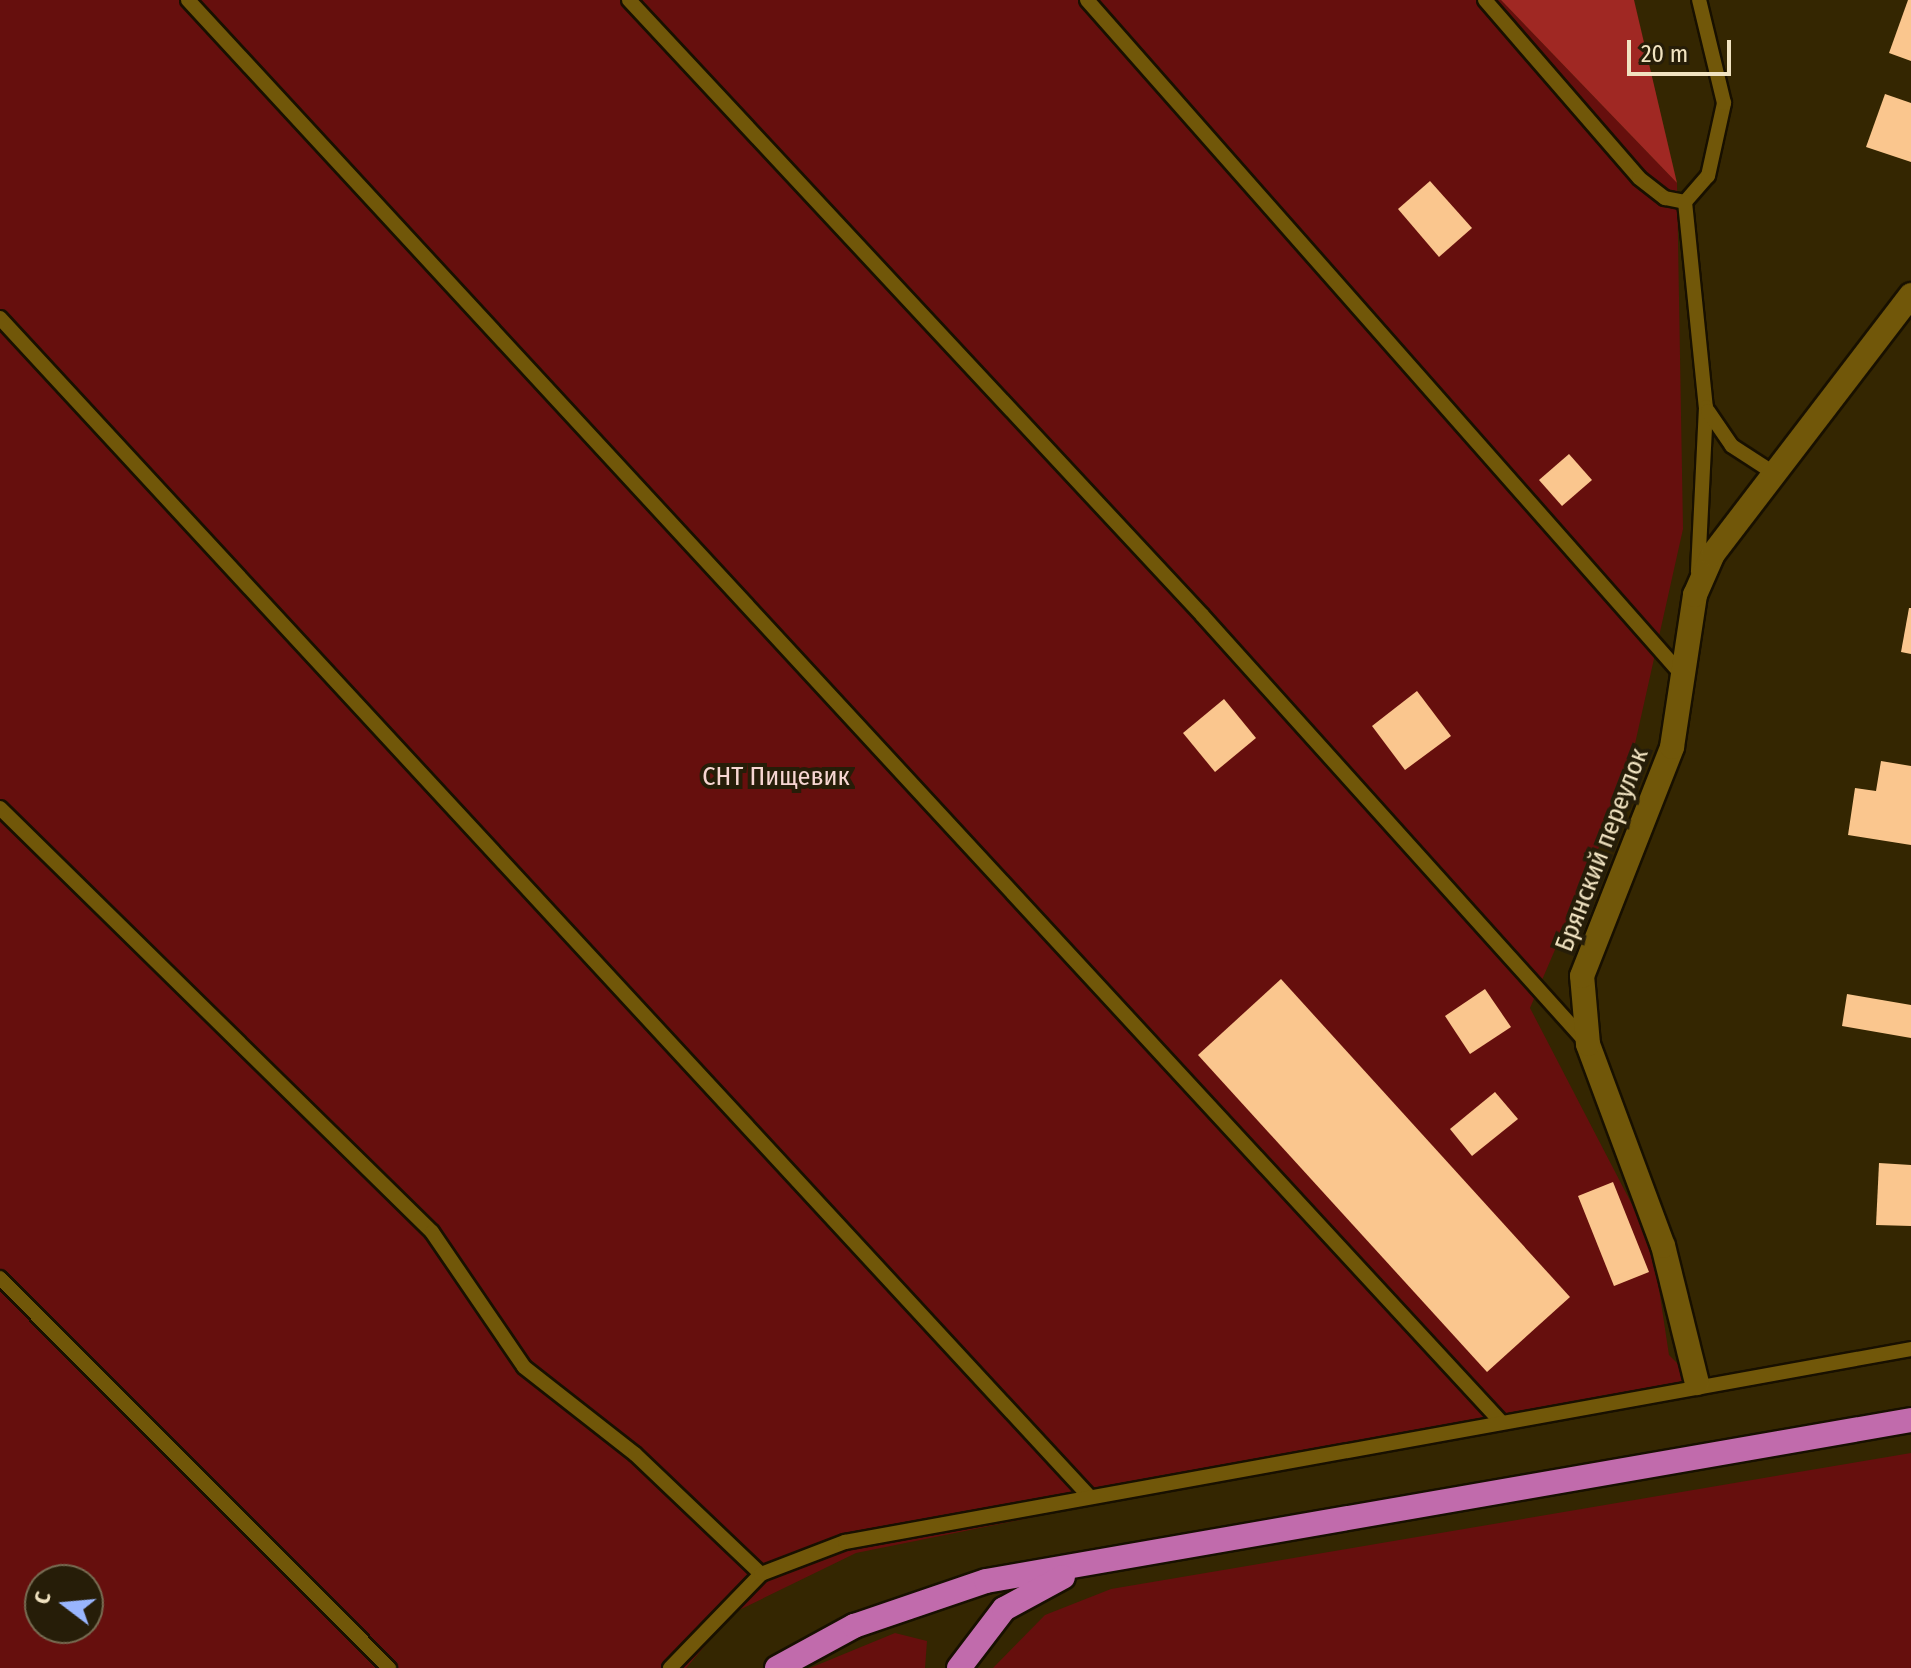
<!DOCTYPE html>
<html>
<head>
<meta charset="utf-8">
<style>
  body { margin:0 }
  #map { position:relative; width:1911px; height:1668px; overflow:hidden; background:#342601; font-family:"Fira Sans Condensed",sans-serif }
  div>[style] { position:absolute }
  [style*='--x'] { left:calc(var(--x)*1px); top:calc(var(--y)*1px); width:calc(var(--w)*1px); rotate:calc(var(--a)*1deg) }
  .green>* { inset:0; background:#660f0d }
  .forest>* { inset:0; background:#a02823 }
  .building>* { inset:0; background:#fac68e }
  .roads { filter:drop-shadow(2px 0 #181000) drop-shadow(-2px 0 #181000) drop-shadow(0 2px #181000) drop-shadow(0 -2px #181000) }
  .service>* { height:14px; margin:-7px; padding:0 7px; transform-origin:7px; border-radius:7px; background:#715709 }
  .minor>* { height:24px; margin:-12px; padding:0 12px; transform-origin:12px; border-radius:12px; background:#715709 }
  .trunk>* { height:24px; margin:-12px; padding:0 12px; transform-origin:12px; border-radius:12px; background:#c16bac }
  span { translate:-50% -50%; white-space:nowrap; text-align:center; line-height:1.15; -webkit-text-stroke:8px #261d08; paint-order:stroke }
  .park-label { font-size:26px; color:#f7d6d2 }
  .street-label { font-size:26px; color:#f1e3c1 }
  .north { position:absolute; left:24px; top:1564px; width:80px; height:80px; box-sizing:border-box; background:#261d08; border:2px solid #776c52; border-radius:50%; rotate:286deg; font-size:22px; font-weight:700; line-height:32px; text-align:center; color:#f1e3c1 }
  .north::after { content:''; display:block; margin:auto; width:28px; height:36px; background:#99b5fd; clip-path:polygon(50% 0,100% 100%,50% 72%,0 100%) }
  .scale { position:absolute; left:1627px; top:40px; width:104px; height:36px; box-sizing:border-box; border:4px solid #f1e3c1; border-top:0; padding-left:10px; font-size:24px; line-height:28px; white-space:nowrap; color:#f1e3c1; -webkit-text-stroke:6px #261d08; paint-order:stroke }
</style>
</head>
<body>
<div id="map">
  <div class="green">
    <div style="clip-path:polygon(evenodd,0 0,1501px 0,1677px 183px,1683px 529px,1626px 784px,1530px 1008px,1652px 1243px,1669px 1355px,1697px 1383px,856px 1553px,733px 1613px,686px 1668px,0 1668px,0 0,40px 1580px,88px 1580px,88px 1628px,40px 1628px,40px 1580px)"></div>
    <div style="clip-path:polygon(1911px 1453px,1911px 1668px,993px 1668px,1045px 1615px,1111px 1589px)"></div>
    <div style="clip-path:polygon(895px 1633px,927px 1641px,925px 1668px,810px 1668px)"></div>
  </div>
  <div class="forest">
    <div style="clip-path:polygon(1501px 0,1634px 0,1677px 183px)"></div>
  </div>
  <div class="building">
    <div style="clip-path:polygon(1908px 0,1911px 0,1911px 61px,1889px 53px)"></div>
    <div style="clip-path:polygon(1885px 94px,1911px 103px,1911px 162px,1866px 147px)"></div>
    <div style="clip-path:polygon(1430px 181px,1472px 228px,1439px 257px,1398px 209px)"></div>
    <div style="clip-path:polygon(1569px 454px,1592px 480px,1562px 506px,1539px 480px)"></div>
    <div style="clip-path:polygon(1909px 608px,1911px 608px,1911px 654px,1901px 652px)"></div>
    <div style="clip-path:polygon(1417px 691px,1451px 736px,1405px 770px,1372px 726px)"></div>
    <div style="clip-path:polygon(1224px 699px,1256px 738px,1215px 772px,1183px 733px)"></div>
    <div style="clip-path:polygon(1881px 761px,1911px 766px,1911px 845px,1848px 835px,1855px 788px,1876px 791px)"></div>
    <div style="clip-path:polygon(1281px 979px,1570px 1297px,1487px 1372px,1198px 1055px)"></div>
    <div style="clip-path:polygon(1485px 989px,1511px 1027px,1470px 1054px,1445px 1016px)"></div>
    <div style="clip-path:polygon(1847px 994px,1911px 1005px,1911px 1038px,1842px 1026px)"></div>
    <div style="clip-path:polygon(1495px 1092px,1518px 1119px,1472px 1156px,1450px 1129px)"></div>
    <div style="clip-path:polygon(1879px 1163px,1911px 1165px,1911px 1226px,1876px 1225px)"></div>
    <div style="clip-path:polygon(1613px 1182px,1649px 1272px,1614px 1286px,1578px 1196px)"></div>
  </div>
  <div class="roads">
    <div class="service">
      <div style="--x:188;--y:0;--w:1935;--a:47.28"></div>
      <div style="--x:629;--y:0;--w:841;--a:47.02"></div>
      <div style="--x:1202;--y:615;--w:576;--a:48.03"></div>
      <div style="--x:1087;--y:0;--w:900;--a:48.6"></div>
      <div style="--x:1485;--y:0;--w:235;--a:49.1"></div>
      <div style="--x:1639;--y:178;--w:33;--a:38"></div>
      <div style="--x:1665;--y:198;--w:20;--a:11"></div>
      <div style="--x:1685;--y:202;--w:35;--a:-49"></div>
      <div style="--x:1708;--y:176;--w:75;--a:-77.6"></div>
      <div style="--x:1724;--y:103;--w:106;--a:-103.6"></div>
      <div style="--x:1685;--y:202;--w:206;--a:84.2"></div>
      <div style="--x:1706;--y:407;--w:165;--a:92.8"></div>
      <div style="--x:0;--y:318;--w:1604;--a:47.25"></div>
      <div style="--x:1708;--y:411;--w:42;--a:55.6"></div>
      <div style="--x:1732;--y:446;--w:54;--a:32.8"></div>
      <div style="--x:0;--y:808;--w:605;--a:44.46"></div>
      <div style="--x:432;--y:1232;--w:163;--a:55.7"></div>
      <div style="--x:524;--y:1367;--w:141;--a:38.1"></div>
      <div style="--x:635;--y:1454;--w:174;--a:43.6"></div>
      <div style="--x:0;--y:1278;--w:551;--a:45.07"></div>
      <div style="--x:670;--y:1668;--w:131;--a:-45.9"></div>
      <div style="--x:761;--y:1574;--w:90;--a:-20.9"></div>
      <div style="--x:845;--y:1542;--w:1083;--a:-10.26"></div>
    </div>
    <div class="minor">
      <div style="--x:1697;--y:1383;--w:141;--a:-103.9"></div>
      <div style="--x:1663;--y:1246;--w:215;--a:-110.4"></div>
      <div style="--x:1588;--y:1044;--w:68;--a:-95"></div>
      <div style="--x:1582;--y:976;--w:246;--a:-68.5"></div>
      <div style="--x:1672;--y:747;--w:154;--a:-81.4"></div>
      <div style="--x:1695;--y:595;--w:45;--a:-66.3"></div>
      <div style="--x:1713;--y:554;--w:326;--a:-52.6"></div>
    </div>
    <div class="trunk">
      <div style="--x:777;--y:1668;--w:88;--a:-28.6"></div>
      <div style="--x:854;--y:1626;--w:139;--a:-18.8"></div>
      <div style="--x:986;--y:1581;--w:939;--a:-9.87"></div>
      <div style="--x:959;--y:1668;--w:74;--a:-52.7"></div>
      <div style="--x:1004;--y:1609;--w:67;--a:-28.5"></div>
    </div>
  </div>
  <div class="park-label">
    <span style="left:776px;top:777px">СНТ Пищевик</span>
  </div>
  <div class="street-label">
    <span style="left:1602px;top:850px;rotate:-69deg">Брянский переулок</span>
  </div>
  <div class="north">С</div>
  <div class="scale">20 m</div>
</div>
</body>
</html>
